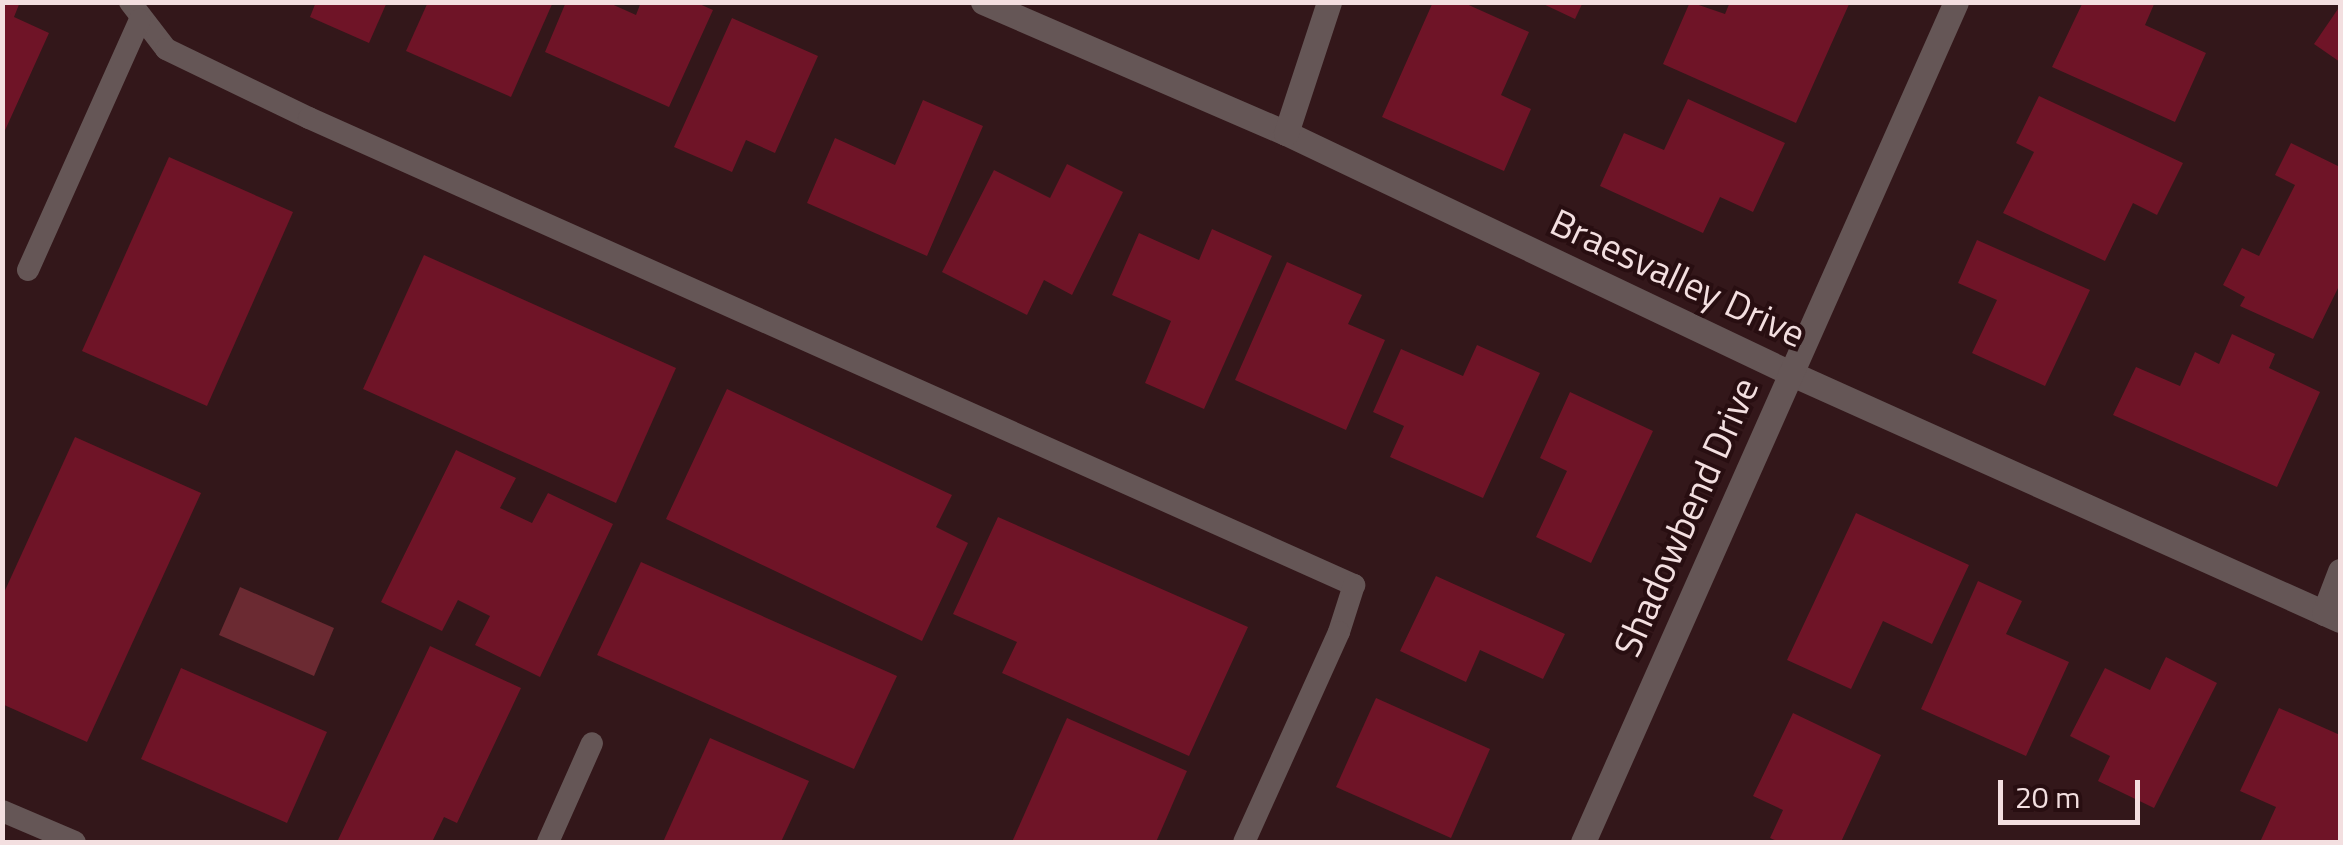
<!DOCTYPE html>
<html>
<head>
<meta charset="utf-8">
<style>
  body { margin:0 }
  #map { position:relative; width:2343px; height:845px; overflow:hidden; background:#33171a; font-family:"Titillium Web",sans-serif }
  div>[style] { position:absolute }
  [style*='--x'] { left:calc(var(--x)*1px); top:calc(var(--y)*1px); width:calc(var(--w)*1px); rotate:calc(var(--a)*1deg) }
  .green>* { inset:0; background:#6b2a32 }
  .building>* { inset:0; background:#6f1427 }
  .lane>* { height:22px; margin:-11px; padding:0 11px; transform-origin:11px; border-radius:11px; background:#655656 }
  .street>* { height:25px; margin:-12.5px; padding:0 12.5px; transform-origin:12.5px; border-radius:12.5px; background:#655656 }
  span { translate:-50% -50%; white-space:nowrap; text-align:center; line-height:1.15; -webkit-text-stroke:8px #280e11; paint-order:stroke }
  .street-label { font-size:38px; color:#f3dfe0 }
  .frame { position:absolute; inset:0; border:5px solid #f3dfe0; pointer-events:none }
  .scale { position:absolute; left:1998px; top:780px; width:142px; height:45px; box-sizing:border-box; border:5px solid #f3dfe0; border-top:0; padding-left:12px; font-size:30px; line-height:35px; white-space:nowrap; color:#f3dfe0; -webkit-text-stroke:8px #280e11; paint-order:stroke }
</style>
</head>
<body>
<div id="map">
  <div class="green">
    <div style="clip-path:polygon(240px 587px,334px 628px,314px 676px,219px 635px)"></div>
  </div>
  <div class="building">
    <div style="clip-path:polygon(2px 2px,20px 2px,14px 17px,49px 33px,2px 137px)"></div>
    <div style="clip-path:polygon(316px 2px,387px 2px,369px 43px,310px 17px)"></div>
    <div style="clip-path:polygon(428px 2px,553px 2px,511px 97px,406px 51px)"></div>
    <div style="clip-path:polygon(566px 2px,607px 2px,636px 15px,641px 2px,695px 2px,713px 10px,669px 107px,545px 52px)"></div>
    <div style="clip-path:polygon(1433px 2px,1462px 2px,1529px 32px,1501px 95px,1531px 109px,1504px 171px,1382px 117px)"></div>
    <div style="clip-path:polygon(1539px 2px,1583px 2px,1575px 19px)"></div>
    <div style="clip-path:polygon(1690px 2px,1725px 14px,1730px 2px,1850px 2px,1796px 123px,1663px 64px)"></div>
    <div style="clip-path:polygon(2083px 2px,2155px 2px,2145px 25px,2206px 53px,2175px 122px,2052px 67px)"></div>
    <div style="clip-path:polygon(2340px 6px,2340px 62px,2314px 44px)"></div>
    <div style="clip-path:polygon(732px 18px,818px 56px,775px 153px,746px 140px,732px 172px,674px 147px)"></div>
    <div style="clip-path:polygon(2039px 96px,2183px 163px,2157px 215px,2133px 203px,2105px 261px,2003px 213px,2034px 152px,2016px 143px)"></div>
    <div style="clip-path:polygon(1688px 99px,1785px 143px,1753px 212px,1720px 197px,1703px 233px,1600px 186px,1624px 133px,1664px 150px)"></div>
    <div style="clip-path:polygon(923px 100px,983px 126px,927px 256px,807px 203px,835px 138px,895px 165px)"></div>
    <div style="clip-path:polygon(2291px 143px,2340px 167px,2340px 284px,2313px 339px,2240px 306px,2245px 297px,2223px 285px,2242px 248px,2259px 256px,2295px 185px,2275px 175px)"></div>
    <div style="clip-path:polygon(169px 157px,293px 212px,207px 406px,82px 351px)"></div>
    <div style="clip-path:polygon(1067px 164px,1123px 192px,1072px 295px,1044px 280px,1027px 315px,942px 272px,994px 170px,1050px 198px)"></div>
    <div style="clip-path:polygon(1212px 229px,1272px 256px,1204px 409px,1145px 383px,1171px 321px,1112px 295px,1139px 233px,1199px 260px)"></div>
    <div style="clip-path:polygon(1977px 240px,2090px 290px,2045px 386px,1972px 353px,1997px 300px,1958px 283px)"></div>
    <div style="clip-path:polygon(424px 255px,676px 368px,616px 503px,363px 389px)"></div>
    <div style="clip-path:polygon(1287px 262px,1362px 295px,1348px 324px,1385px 340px,1346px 430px,1235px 380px)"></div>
    <div style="clip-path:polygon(2232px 334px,2275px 354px,2269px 368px,2320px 392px,2277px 487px,2113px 415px,2136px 367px,2180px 386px,2195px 352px,2219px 364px)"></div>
    <div style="clip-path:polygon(1477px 345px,1540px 373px,1483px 498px,1390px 457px,1404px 426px,1373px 412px,1401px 349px,1463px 376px)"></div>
    <div style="clip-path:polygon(727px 389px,952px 495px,936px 527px,968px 543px,922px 641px,666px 519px)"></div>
    <div style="clip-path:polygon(1570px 392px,1653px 431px,1591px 563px,1536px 537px,1567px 471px,1540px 458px)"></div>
    <div style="clip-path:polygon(75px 437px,201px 493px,87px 742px,2px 704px,2px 597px)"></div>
    <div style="clip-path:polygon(456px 450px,516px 478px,500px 508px,532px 523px,548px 493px,613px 524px,540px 677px,475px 645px,490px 616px,458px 600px,442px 631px,381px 602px)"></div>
    <div style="clip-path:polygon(1856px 513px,1969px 565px,1932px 644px,1883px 621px,1851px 689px,1787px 660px)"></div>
    <div style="clip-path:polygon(998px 517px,1248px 627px,1189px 756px,1002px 673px,1017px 642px,953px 614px)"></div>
    <div style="clip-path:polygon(641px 562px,897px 676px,854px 769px,597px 655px)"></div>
    <div style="clip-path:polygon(1436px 576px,1565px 634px,1543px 679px,1480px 650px,1466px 682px,1400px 651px)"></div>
    <div style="clip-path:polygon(1978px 581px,2022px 601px,2006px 634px,2069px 662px,2026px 756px,1921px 709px)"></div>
    <div style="clip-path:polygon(430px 646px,521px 688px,457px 823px,444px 817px,432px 842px,337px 842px)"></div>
    <div style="clip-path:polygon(2166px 657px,2217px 683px,2154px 808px,2098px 781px,2110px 756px,2070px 736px,2105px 668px,2150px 690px)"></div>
    <div style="clip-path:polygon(181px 668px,327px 732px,287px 823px,141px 759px)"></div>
    <div style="clip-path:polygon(1376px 698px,1490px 749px,1451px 838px,1336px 787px)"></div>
    <div style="clip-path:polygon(2279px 708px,2340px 735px,2339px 842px,2260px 842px,2276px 807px,2240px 791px)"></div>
    <div style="clip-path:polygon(1793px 713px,1881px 755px,1841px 842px,1779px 842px,1770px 838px,1783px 810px,1753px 796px)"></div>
    <div style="clip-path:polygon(1067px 718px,1187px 771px,1156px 842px,1012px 842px)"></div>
    <div style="clip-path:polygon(710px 738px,809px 781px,781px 842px,663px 842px)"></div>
  </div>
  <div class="lane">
    <div style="--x:130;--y:2;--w:59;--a:52.5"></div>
    <div style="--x:166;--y:49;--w:159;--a:25.8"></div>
    <div style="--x:309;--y:118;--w:1145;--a:24.08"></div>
    <div style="--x:1354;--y:585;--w:49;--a:107.7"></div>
    <div style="--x:1339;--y:632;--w:230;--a:114.3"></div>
    <div style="--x:28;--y:270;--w:274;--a:-65.9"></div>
    <div style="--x:2;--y:811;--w:79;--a:23"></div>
    <div style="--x:548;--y:842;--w:108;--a:-66"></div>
  </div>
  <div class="street">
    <div style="--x:983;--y:2;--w:330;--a:23.4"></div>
    <div style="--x:1286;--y:133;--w:558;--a:25.46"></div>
    <div style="--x:1790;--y:373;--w:603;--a:24.18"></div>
    <div style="--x:1286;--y:133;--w:138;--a:-71.8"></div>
    <div style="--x:2324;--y:613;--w:45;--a:-69.1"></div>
    <div style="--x:1583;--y:842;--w:919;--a:-66.06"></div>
  </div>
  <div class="street-label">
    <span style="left:1678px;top:278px;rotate:25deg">Braesvalley Drive</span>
    <span style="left:1686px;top:517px;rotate:-66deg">Shadowbend Drive</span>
  </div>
  <div class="frame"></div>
  <div class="scale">20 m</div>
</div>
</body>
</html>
